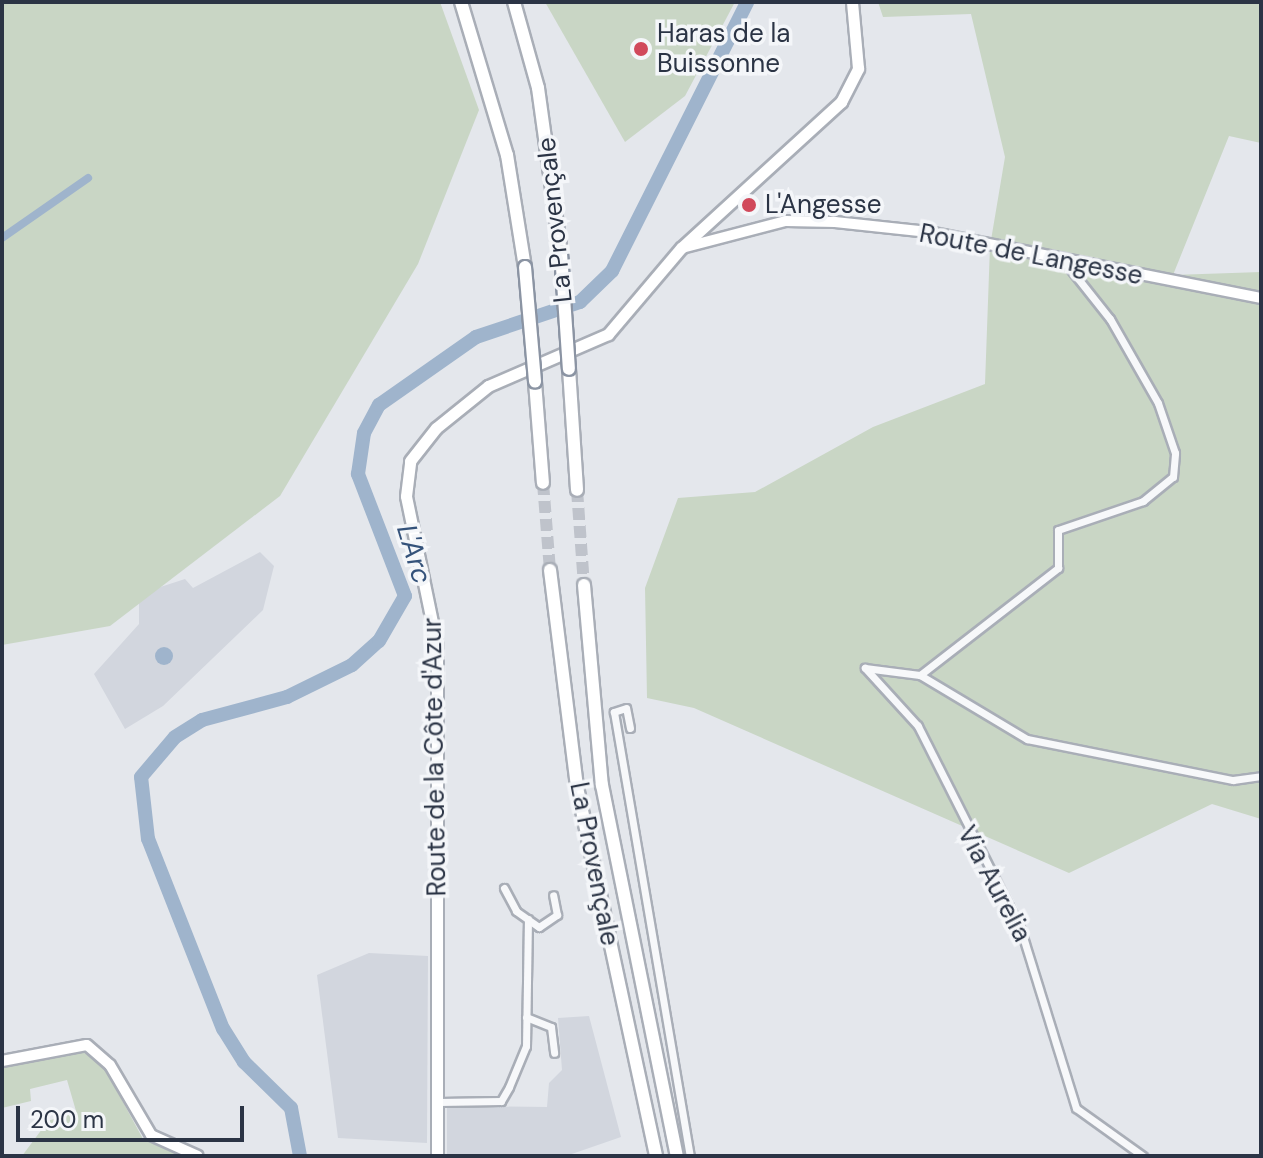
<!DOCTYPE html>
<html>
<head>
<meta charset="utf-8">
<style>
  body { margin:0 }
  #map { position:relative; width:1263px; height:1158px; overflow:hidden; background:#e4e7ec; font-family:"DM Sans",sans-serif }
  div>[style] { position:absolute }
  [style*='--x'] { left:calc(var(--x)*1px); top:calc(var(--y)*1px); width:calc(var(--w)*1px); rotate:calc(var(--a)*1deg) }
  .built>* { inset:0; background:#d2d6de }
  .green>* { inset:0; background:#c9d6c5 }
  .water>* { inset:0; background:#9fb4cc }
  .round { border-radius:50% }
  .canal>* { height:8px; margin:-4px; padding:0 4px; transform-origin:4px; border-radius:4px; background:#9fb4cc }
  .river>* { height:14px; margin:-7px; padding:0 7px; transform-origin:7px; border-radius:7px; background:#9fb4cc }
  .highway-tunnel>* { height:12px; margin-top:-6px; transform-origin:0; background:repeating-linear-gradient(90deg,#bfc3cb 0 12px,transparent 0 18px) }
  .roads { filter:drop-shadow(2px 0 #a9aeb7) drop-shadow(-2px 0 #a9aeb7) drop-shadow(0 2px #a9aeb7) drop-shadow(0 -2px #a9aeb7) }
  .street>* { height:7px; margin:-3.5px; padding:0 3.5px; transform-origin:3.5px; border-radius:3.5px; background:#f7f8fa }
  .secondary>* { height:10px; margin:-5px; padding:0 5px; transform-origin:5px; border-radius:5px; background:#fff }
  .primary>* { height:11px; margin:-5.5px; padding:0 5.5px; transform-origin:5.5px; border-radius:5.5px; background:#fff }
  .highway>* { height:12px; margin:-6px; padding:0 6px; transform-origin:6px; border-radius:6px; background:#fff }
  .bridges { filter:drop-shadow(2px 0 #8b94a3) drop-shadow(-2px 0 #8b94a3) drop-shadow(0 2px #8b94a3) drop-shadow(0 -2px #8b94a3) }
  .highway-bridge>* { height:12px; margin:-6px; padding:0 6px; transform-origin:6px; border-radius:6px; background:#fff }
  .dots>* { width:22px; height:22px; translate:-50% -50%; box-sizing:border-box; border:4px solid #f4f6f9; border-radius:50% }
  span { translate:-50% -50%; white-space:nowrap; text-align:center; line-height:1.15; -webkit-text-stroke:7px #f4f6f9; paint-order:stroke }
  .poi-label { font-size:26px; color:#2b3445 }
  .left { translate:0 -50%; text-align:left }
  .street-label { font-size:26px; color:#2b3445 }
  .water-label { font-size:28px; color:#34527a; font-style:italic }
  .frame { position:absolute; inset:0; border:4px solid #2b3445; pointer-events:none }
  .scale { position:absolute; left:16px; top:1106px; width:228px; height:36px; box-sizing:border-box; border:4px solid #2b3445; border-top:0; padding-left:10px; font-size:24px; line-height:28px; white-space:nowrap; color:#2b3445; -webkit-text-stroke:6px #f4f6f9; paint-order:stroke }
</style>
</head>
<body>
<div id="map">
  <div class="built">
    <div style="clip-path:polygon(260px 552px,274px 566px,263px 610px,163px 706px,125px 729px,94px 674px,139px 624px,139px 594px,185px 579px,193px 588px)"></div>
    <div style="clip-path:polygon(369px 953px,428px 956px,427px 1143px,338px 1138px,317px 975px)"></div>
    <div style="clip-path:polygon(589px 1016px,621px 1137px,566px 1156px,447px 1156px,447px 1106px,547px 1107px,549px 1083px,562px 1070px,558px 1018px)"></div>
  </div>
  <div class="green">
    <div style="clip-path:polygon(2px 2px,440px 2px,479px 110px,418px 264px,280px 496px,110px 626px,2px 645px)"></div>
    <div style="clip-path:polygon(545px 2px,735px 2px,685px 96px,625px 142px)"></div>
    <div style="clip-path:polygon(878px 2px,1261px 2px,1261px 143px,1229px 136px,1173px 275px,1261px 272px,1261px 819px,1212px 804px,1069px 873px,694px 708px,647px 698px,645px 588px,678px 498px,755px 492px,873px 427px,985px 384px,990px 246px,1005px 157px,971px 14px,883px 17px)"></div>
    <div style="clip-path:polygon(78px 1049px,103px 1065px,143px 1139px,181px 1156px,22px 1156px,48px 1121px,76px 1111px,67px 1080px,30px 1089px,31px 1101px,2px 1108px,2px 1068px)"></div>
  </div>
  <div class="water">
    <div class="round" style="left:155px;top:647px;width:18px;height:18px"></div>
  </div>
  <div class="canal">
    <div style="--x:2;--y:238;--w:105;--a:-34.9"></div>
  </div>
  <div class="river">
    <div style="--x:300;--y:1156;--w:49;--a:-100.6"></div>
    <div style="--x:291;--y:1108;--w:66;--a:-135.6"></div>
    <div style="--x:244;--y:1062;--w:39;--a:-122"></div>
    <div style="--x:223;--y:1029;--w:204;--a:-111.5"></div>
    <div style="--x:148;--y:839;--w:62;--a:-96.4"></div>
    <div style="--x:141;--y:777;--w:52;--a:-49.6"></div>
    <div style="--x:175;--y:737;--w:32;--a:-32"></div>
    <div style="--x:202;--y:720;--w:88;--a:-15.1"></div>
    <div style="--x:287;--y:697;--w:72;--a:-26.2"></div>
    <div style="--x:352;--y:665;--w:36;--a:-42"></div>
    <div style="--x:379;--y:641;--w:52;--a:-60"></div>
    <div style="--x:405;--y:596;--w:131;--a:-111.1"></div>
    <div style="--x:358;--y:474;--w:41;--a:-81.7"></div>
    <div style="--x:364;--y:433;--w:32;--a:-62"></div>
    <div style="--x:379;--y:405;--w:118;--a:-35"></div>
    <div style="--x:476;--y:337;--w:110;--a:-18.6"></div>
    <div style="--x:580;--y:302;--w:45;--a:-44.1"></div>
    <div style="--x:612;--y:271;--w:301;--a:-63.3"></div>
  </div>
  <div class="highway-tunnel">
    <div style="--x:543;--y:483;--w:87;--a:85.4"></div>
    <div style="--x:577;--y:490;--w:95;--a:85.8"></div>
  </div>
  <div class="roads">
    <div class="street">
      <div style="--x:920;--y:675;--w:175;--a:-37.8"></div>
      <div style="--x:1058;--y:568;--w:38;--a:-90"></div>
      <div style="--x:1058;--y:530;--w:90;--a:-18.8"></div>
      <div style="--x:1143;--y:501;--w:38;--a:-39"></div>
      <div style="--x:1173;--y:477;--w:24;--a:-85"></div>
      <div style="--x:1175;--y:453;--w:53;--a:-108.8"></div>
      <div style="--x:1158;--y:403;--w:97;--a:-119.7"></div>
      <div style="--x:1110;--y:319;--w:74;--a:-128.4"></div>
      <div style="--x:630;--y:728;--w:20;--a:-101"></div>
      <div style="--x:626;--y:708;--w:13;--a:162"></div>
      <div style="--x:614;--y:712;--w:450;--a:80.3"></div>
      <div style="--x:504;--y:888;--w:26;--a:62"></div>
      <div style="--x:516;--y:911;--w:28;--a:35"></div>
      <div style="--x:539;--y:927;--w:22;--a:-34"></div>
      <div style="--x:557;--y:915;--w:20;--a:-101"></div>
      <div style="--x:526;--y:1017;--w:27;--a:22"></div>
      <div style="--x:551;--y:1027;--w:26;--a:83"></div>
      <div style="--x:439;--y:1102;--w:62;--a:-0.9"></div>
      <div style="--x:501;--y:1101;--w:16;--a:-60"></div>
      <div style="--x:509;--y:1087;--w:44;--a:-67.5"></div>
      <div style="--x:526;--y:1046;--w:127;--a:-89.1"></div>
      <div style="--x:1143;--y:1156;--w:82;--a:-144.4"></div>
      <div style="--x:1076;--y:1108;--w:186;--a:-107.2"></div>
      <div style="--x:1021;--y:930;--w:229;--a:-116.8"></div>
      <div style="--x:918;--y:726;--w:79;--a:-132.4"></div>
      <div style="--x:865;--y:668;--w:55;--a:7.3"></div>
      <div style="--x:920;--y:675;--w:125;--a:30.9"></div>
      <div style="--x:1027;--y:739;--w:210;--a:11.3"></div>
      <div style="--x:1233;--y:780;--w:28;--a:-8"></div>
    </div>
    <div class="secondary">
      <div style="--x:682;--y:248;--w:107;--a:-14.6"></div>
      <div style="--x:786;--y:221;--w:49;--a:1.2"></div>
      <div style="--x:835;--y:222;--w:94;--a:6.1"></div>
      <div style="--x:928;--y:232;--w:339;--a:11.2"></div>
      <div style="--x:2;--y:1061;--w:86;--a:-10.7"></div>
      <div style="--x:87;--y:1045;--w:30;--a:41"></div>
      <div style="--x:110;--y:1065;--w:81;--a:59.6"></div>
      <div style="--x:151;--y:1135;--w:51;--a:24.1"></div>
    </div>
    <div class="primary">
      <div style="--x:437;--y:1156;--w:510;--a:-90"></div>
      <div style="--x:437;--y:646;--w:153;--a:-101.7"></div>
      <div style="--x:406;--y:496;--w:35;--a:-83"></div>
      <div style="--x:410;--y:461;--w:42;--a:-51.8"></div>
      <div style="--x:436;--y:428;--w:67;--a:-38.9"></div>
      <div style="--x:488;--y:386;--w:131;--a:-23.4"></div>
      <div style="--x:608;--y:334;--w:113;--a:-49.7"></div>
      <div style="--x:681;--y:248;--w:217;--a:-42.4"></div>
      <div style="--x:841;--y:102;--w:38;--a:-63"></div>
      <div style="--x:858;--y:68;--w:66;--a:-95.2"></div>
    </div>
    <div class="highway">
      <div style="--x:461;--y:2;--w:160;--a:73.3"></div>
      <div style="--x:507;--y:155;--w:113;--a:80.9"></div>
      <div style="--x:514;--y:2;--w:89;--a:74.4"></div>
      <div style="--x:538;--y:88;--w:167;--a:82.1"></div>
      <div style="--x:569;--y:369;--w:121;--a:86.2"></div>
      <div style="--x:535;--y:382;--w:101;--a:85.5"></div>
      <div style="--x:550;--y:570;--w:219;--a:82.9"></div>
      <div style="--x:577;--y:787;--w:377;--a:77.9"></div>
      <div style="--x:584;--y:585;--w:201;--a:84.9"></div>
      <div style="--x:602;--y:785;--w:379;--a:78.6"></div>
    </div>
  </div>
  <div class="bridges">
    <div class="highway-bridge">
      <div style="--x:561;--y:253;--w:116;--a:86.1"></div>
      <div style="--x:525;--y:267;--w:115;--a:85"></div>
    </div>
  </div>
  <div class="dots">
    <div style="left:641px;top:49px;background:#d1495b"></div>
    <div style="left:749px;top:205px;background:#d1495b"></div>
  </div>
  <div class="poi-label">
    <span class="left" style="left:657px;top:49px">Haras de la<br>Buissonne</span>
    <span class="left" style="left:765px;top:205px">L'Angesse</span>
  </div>
  <div class="street-label">
    <span style="left:555px;top:220px;rotate:-96deg">La Provençale</span>
    <span style="left:1031px;top:255px;rotate:11deg">Route de Langesse</span>
    <span style="left:435px;top:757px;rotate:-91deg">Route de la Côte d'Azur</span>
    <span style="left:594px;top:864px;rotate:79deg">La Provençale</span>
    <span style="left:994px;top:884px;rotate:62deg">Via Aurelia</span>
  </div>
  <div class="water-label">
    <span style="left:414px;top:554px;rotate:73deg">L'Arc</span>
  </div>
  <div class="frame"></div>
  <div class="scale">200 m</div>
</div>
</body>
</html>
